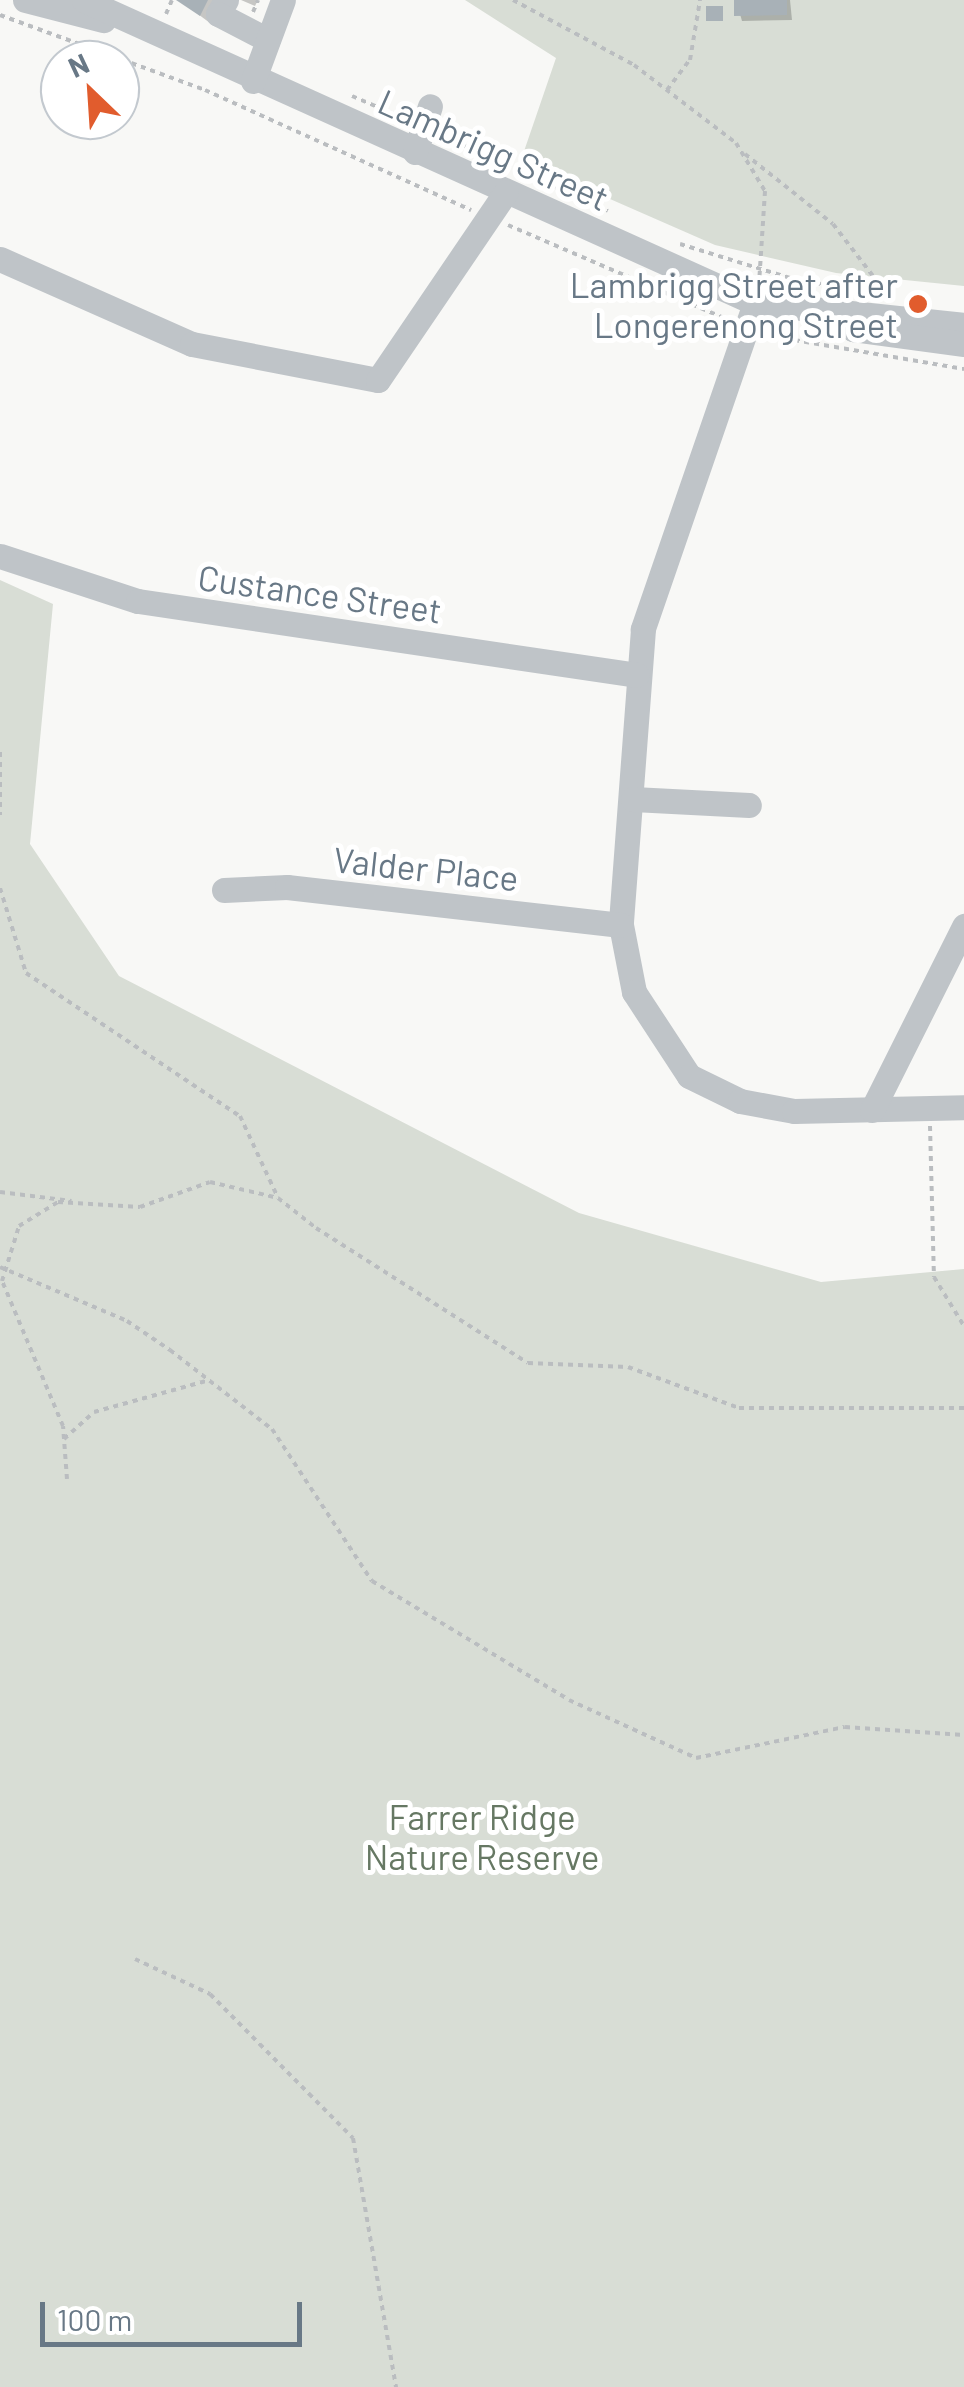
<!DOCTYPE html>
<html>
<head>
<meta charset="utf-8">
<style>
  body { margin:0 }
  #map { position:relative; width:964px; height:2387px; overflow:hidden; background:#f8f8f6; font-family:Barlow,sans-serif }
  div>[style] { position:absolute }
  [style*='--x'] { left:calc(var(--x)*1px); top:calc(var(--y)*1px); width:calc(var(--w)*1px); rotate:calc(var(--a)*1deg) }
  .green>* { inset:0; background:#d8ddd5 }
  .shadow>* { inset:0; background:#0003 }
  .building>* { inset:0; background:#a8b1b7 }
  .path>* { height:4px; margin-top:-2px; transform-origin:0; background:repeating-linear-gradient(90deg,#babdc0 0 5px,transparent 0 10px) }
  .minor>* { height:25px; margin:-12.5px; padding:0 12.5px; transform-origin:12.5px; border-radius:12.5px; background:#bfc4c8 }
  .dots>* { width:28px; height:28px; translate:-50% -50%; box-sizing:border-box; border:5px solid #fff; border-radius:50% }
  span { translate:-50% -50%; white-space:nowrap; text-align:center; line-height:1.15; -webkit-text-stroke:10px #fff; paint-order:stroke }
  .street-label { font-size:35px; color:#687886 }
  .poi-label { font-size:35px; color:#687886 }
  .right { translate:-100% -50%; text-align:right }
  .park-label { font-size:35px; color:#667863 }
  .north { position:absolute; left:40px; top:40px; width:100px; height:100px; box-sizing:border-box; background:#fff; border:2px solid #c3c9cf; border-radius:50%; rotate:335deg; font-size:28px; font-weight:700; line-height:40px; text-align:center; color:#687886 }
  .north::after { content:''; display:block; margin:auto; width:35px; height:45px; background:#e15c2d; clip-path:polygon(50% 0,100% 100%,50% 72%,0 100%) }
  .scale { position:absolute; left:40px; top:2302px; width:262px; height:45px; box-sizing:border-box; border:5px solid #687886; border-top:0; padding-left:12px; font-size:30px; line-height:35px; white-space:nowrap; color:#687886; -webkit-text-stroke:8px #fff; paint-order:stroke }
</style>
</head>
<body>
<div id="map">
  <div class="green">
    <div style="clip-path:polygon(465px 0,964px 0,964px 286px,836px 273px,715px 245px,521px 160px,556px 58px)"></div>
    <div style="clip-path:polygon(0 580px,53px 604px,30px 844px,119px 976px,579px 1213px,821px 1282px,964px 1269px,964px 2387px,0 2387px)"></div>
  </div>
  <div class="shadow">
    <div style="clip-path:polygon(179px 0,221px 0,210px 23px)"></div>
    <div style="clip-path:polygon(241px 0,258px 0,255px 6px)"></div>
    <div style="clip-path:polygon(736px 0,790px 0,792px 20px,742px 21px)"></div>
  </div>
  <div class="building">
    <div style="clip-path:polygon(176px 0,208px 0,200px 16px)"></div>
    <div style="clip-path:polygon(734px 0,787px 0,787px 15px,734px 16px)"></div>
    <div style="clip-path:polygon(706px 6px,723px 6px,723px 21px,706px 21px)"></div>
  </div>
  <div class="path">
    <div style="--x:513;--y:0;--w:137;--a:28.2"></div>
    <div style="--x:634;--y:65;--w:128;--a:37.4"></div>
    <div style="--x:736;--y:143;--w:56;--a:58.9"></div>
    <div style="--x:765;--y:191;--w:92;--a:93.7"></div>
    <div style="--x:253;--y:12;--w:13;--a:-67"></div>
    <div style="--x:166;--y:14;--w:15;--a:-67"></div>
    <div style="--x:0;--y:15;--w:218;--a:20.1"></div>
    <div style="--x:205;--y:90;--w:292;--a:24.3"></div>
    <div style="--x:667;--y:90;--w:38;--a:-53"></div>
    <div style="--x:690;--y:60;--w:61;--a:-80.5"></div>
    <div style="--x:352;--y:96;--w:56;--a:23.3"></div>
    <div style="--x:443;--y:136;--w:181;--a:24.4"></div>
    <div style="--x:745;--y:154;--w:112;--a:38.5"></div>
    <div style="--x:833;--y:224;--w:88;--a:52.4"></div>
    <div style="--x:508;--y:225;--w:241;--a:23.3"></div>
    <div style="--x:680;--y:244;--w:121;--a:17.2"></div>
    <div style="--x:796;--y:280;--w:84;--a:8.9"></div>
    <div style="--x:781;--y:327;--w:12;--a:76"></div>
    <div style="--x:765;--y:335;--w:202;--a:9.7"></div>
    <div style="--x:0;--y:752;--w:63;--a:90"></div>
    <div style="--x:0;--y:888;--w:89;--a:73"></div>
    <div style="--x:26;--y:973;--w:257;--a:33.8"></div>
    <div style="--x:240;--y:1116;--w:90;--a:65.1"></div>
    <div style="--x:278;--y:1198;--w:48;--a:38.3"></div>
    <div style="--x:316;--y:1228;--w:251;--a:32.5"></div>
    <div style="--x:528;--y:1363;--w:100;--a:2.3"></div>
    <div style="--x:628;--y:1367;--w:118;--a:20.3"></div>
    <div style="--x:739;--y:1408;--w:225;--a:0"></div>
    <div style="--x:930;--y:1126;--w:151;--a:88.5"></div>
    <div style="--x:934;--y:1277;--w:57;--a:58.5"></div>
    <div style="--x:0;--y:1192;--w:72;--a:7.2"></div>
    <div style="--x:0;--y:1267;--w:138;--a:23"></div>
    <div style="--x:127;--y:1321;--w:52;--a:34"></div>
    <div style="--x:170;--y:1350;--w:129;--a:37.8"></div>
    <div style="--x:272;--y:1429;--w:182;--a:56.7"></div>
    <div style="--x:372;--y:1581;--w:230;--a:31.1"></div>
    <div style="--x:569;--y:1700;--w:140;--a:24.5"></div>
    <div style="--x:696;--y:1758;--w:152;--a:-11.8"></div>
    <div style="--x:845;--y:1727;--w:119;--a:3.8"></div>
    <div style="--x:64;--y:1439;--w:40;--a:-42"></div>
    <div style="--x:94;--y:1412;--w:119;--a:-15.5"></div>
    <div style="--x:67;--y:1479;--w:53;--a:-94.3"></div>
    <div style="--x:63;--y:1426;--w:157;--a:-112.8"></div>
    <div style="--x:2;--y:1281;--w:58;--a:-72.8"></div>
    <div style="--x:19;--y:1226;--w:46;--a:-31.6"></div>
    <div style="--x:58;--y:1202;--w:82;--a:3.5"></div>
    <div style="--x:140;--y:1207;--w:74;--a:-19.7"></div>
    <div style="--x:210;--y:1182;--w:70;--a:13.2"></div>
    <div style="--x:135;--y:1959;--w:83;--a:25"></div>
    <div style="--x:210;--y:1994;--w:203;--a:45.2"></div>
    <div style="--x:353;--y:2138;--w:253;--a:80.2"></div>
  </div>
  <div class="minor">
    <div style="--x:25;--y:0;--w:81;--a:14.4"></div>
    <div style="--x:84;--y:0;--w:736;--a:24.3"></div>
    <div style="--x:755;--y:303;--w:210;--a:6"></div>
    <div style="--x:226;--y:0;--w:16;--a:120"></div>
    <div style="--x:218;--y:14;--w:56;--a:27.5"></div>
    <div style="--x:253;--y:81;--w:86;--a:-69.7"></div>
    <div style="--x:415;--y:152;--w:48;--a:-71.9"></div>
    <div style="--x:0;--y:259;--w:210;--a:23.9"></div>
    <div style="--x:192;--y:344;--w:189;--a:11"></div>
    <div style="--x:378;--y:380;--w:227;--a:-55.8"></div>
    <div style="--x:755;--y:303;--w:345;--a:109"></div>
    <div style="--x:643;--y:629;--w:297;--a:94.3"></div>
    <div style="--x:621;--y:925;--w:68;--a:79"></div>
    <div style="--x:634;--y:992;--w:100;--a:56.8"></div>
    <div style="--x:689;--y:1076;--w:57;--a:26.1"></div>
    <div style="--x:740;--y:1101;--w:55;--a:10.5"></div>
    <div style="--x:794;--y:1111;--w:170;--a:-1.3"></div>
    <div style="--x:843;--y:318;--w:15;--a:48"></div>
    <div style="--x:853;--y:329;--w:112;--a:7.7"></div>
    <div style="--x:0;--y:556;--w:145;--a:18.1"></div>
    <div style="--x:138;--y:601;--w:504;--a:8.44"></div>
    <div style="--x:633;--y:799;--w:116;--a:3"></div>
    <div style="--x:224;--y:890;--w:63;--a:-2.7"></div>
    <div style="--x:287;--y:887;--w:336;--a:6.5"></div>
    <div style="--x:872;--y:1110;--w:206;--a:-63.4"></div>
  </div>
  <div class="dots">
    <div style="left:918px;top:304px;background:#e15c2d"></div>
  </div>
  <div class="street-label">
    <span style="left:494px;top:149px;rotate:24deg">Lambrigg Street</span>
    <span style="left:320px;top:593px;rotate:8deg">Custance Street</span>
    <span style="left:426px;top:868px;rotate:6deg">Valder Place</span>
  </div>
  <div class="poi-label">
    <span class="right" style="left:898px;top:304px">Lambrigg Street after<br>Longerenong Street</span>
  </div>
  <div class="park-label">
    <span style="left:482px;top:1836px">Farrer Ridge<br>Nature Reserve</span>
  </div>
  <div class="north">N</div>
  <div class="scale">100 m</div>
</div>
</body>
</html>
